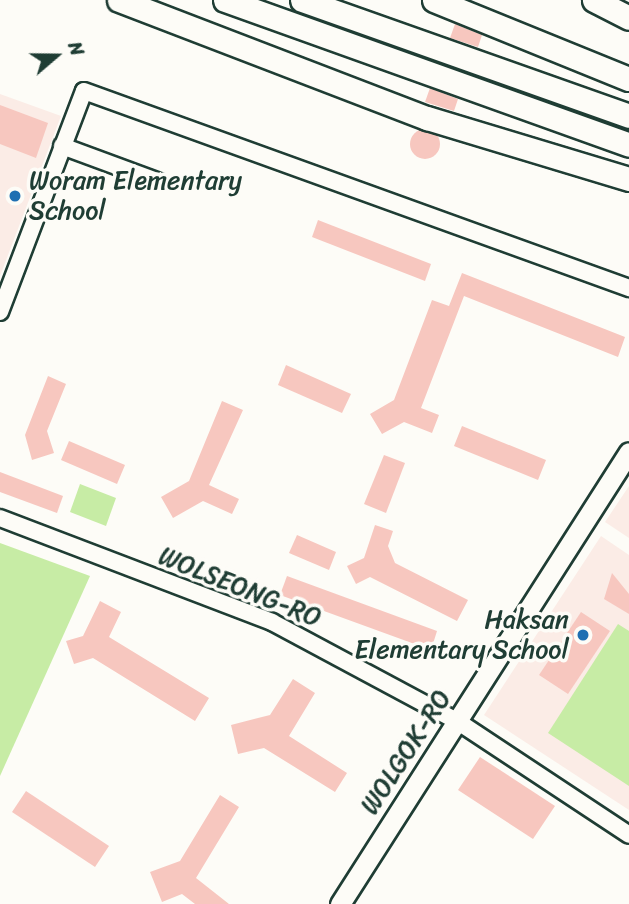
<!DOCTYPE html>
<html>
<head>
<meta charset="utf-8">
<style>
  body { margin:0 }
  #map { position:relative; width:629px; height:904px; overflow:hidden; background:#fdfcf7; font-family:Sriracha,sans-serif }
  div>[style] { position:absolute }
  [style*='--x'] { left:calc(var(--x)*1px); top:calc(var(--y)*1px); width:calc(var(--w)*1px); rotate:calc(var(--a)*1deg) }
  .built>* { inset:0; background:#fbece6 }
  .green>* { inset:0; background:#c7eca5 }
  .building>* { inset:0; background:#f7c7bf }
  .round { border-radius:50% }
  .roads { filter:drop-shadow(2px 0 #1f3d34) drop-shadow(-2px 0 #1f3d34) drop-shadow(0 2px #1f3d34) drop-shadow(0 -2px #1f3d34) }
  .minor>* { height:16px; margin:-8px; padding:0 8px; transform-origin:8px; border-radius:8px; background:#fdfcf7 }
  .major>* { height:19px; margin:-9.5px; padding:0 9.5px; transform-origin:9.5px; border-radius:9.5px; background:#fdfcf7 }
  .highway>* { height:23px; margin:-11.5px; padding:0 11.5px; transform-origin:11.5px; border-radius:11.5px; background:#fdfcf7 }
  .dots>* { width:19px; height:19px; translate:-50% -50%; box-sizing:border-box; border:4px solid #fdfcf7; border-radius:50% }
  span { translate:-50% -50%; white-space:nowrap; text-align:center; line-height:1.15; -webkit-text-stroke:7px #fdfcf7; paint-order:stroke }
  .poi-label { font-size:26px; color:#1f3d34 }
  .left { translate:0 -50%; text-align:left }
  .right { translate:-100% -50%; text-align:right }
  .street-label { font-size:26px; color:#1f3d34 }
  .north { position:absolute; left:21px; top:21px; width:70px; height:70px; -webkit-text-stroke:5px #fdfcf7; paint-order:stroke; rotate:70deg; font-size:19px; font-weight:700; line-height:28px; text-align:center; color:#1f3d34 }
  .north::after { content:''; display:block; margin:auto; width:24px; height:32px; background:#1f3d34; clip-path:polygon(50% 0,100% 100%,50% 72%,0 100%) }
</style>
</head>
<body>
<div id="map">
  <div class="built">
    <div style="clip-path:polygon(0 94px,61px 116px,0 276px)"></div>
    <div style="clip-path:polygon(629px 486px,629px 538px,605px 522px)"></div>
    <div style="clip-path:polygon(601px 536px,629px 555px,629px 810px,484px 715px)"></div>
  </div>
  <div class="green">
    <div style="clip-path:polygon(80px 484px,116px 498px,106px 526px,70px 512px)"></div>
    <div style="clip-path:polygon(0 543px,90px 576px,0 776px)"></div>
    <div style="clip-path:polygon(618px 624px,629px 631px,629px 786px,548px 733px)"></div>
  </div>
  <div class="building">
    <div style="clip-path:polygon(455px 24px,482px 35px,478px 47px,450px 38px)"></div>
    <div style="clip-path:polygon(430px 88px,458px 99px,454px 111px,425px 102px)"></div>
    <div style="clip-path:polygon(0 105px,48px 123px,36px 158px,0 144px)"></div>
    <div class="round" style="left:410px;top:129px;width:30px;height:30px"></div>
    <div style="clip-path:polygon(318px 220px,431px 264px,425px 281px,312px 237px)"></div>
    <div style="clip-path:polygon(462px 273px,625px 337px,618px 357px,464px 296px,421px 408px,439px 415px,432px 433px,404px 422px,382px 434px,370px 414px,394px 400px,432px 300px,449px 306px)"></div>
    <div style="clip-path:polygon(286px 365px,351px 394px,342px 413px,278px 385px)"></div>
    <div style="clip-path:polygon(48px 376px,66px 384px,47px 431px,54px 453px,32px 460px,25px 435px)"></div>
    <div style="clip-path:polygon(222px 401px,243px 410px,209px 485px,239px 499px,232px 514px,203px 501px,173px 518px,161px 497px,189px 481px)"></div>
    <div style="clip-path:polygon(462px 426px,546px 460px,538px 480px,454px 446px)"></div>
    <div style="clip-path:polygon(69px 441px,125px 465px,117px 484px,61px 460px)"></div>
    <div style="clip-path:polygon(384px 455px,405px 463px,386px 513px,364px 504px)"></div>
    <div style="clip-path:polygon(0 472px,63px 496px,57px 513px,0 492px)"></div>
    <div style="clip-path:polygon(375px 525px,393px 531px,388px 546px,395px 563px,468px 600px,457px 621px,370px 577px,356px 584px,347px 566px,364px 558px)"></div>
    <div style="clip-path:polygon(297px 535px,336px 552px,329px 570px,289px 553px)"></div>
    <div style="clip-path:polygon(612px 573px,629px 594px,629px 614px,604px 599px)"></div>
    <div style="clip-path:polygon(287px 576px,437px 631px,431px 650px,280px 595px)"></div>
    <div style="clip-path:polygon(100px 601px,121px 612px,109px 637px,209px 698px,195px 721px,93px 658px,74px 664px,66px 641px,83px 636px)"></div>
    <div style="clip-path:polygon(581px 612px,610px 631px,568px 694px,539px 675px)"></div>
    <div style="clip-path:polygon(293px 679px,315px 693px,289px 736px,347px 773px,335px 792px,264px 748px,238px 754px,231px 725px,270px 715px)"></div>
    <div style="clip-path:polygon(480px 757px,555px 806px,533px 839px,458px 790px)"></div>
    <div style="clip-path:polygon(26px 791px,109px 846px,95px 867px,12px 812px)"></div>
    <div style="clip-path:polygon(220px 795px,239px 807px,196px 878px,229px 904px,195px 904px,182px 894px,162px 902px,150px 872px,180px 861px)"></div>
  </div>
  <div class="roads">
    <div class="minor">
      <div style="--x:62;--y:146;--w:101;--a:20.2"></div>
      <div style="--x:0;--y:312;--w:236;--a:-69.2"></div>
      <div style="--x:84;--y:91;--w:580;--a:19.87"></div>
      <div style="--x:0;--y:518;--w:291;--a:20.9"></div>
      <div style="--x:272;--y:622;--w:210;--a:28.2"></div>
      <div style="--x:457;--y:721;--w:206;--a:33.5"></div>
    </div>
    <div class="major">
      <div style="--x:340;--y:904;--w:536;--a:-57.41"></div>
    </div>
    <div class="highway">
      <div style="--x:119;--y:0;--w:330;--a:21"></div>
      <div style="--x:427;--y:118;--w:211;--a:16.8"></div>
      <div style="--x:225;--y:0;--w:429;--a:19.7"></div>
      <div style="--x:302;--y:0;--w:347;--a:19.5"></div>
      <div style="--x:434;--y:0;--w:210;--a:22.1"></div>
      <div style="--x:594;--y:0;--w:39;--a:27"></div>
    </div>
  </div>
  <div class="dots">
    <div style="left:15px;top:196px;background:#1f6fb2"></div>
    <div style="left:583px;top:635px;background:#1f6fb2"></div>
  </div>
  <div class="poi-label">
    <span class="left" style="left:29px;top:196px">Woram Elementary<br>School</span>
    <span class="right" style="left:569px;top:635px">Haksan<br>Elementary School</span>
  </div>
  <div class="street-label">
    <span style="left:240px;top:587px;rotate:22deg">WOLSEONG-RO</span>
    <span style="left:406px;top:752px;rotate:-57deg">WOLGOK-RO</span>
  </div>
  <div class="north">N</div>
</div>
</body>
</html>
